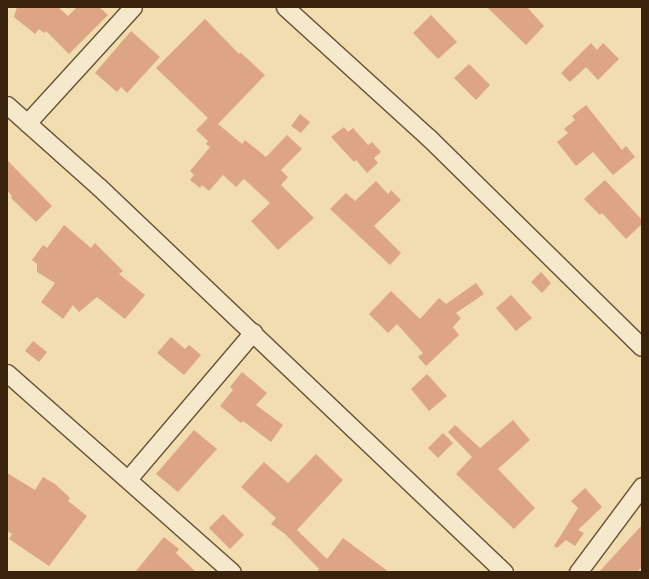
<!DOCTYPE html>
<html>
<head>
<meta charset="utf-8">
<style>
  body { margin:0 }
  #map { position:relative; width:649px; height:579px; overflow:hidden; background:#f1ddaf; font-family:"Sorts Mill Goudy",serif }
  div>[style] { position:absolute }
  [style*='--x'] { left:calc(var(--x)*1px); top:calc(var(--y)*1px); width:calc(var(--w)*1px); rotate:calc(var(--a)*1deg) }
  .building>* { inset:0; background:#dda584 }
  .roads { filter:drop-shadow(1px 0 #685236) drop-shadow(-1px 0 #685236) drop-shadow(0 1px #685236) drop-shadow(0 -1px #685236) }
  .street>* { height:17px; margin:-8.5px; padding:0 8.5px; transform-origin:8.5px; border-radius:8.5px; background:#f6e9cb }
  span { translate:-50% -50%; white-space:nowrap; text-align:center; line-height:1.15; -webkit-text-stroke:3.5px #f6e9cb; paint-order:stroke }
  .frame { position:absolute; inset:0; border:8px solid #3a230d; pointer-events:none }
</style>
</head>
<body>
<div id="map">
  <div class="building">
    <div style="clip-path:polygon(17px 7px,58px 7px,68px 16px,77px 7px,99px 7px,108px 15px,69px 54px,46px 31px,44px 33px,39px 29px,35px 34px,14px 17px)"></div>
    <div style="clip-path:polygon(487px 7px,527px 7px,544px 26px,526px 45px)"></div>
    <div style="clip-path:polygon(431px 15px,457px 42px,438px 59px,413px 33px)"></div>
    <div style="clip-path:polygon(205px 19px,239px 54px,240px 52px,265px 75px,218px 124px,242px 144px,245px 140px,266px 157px,287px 135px,302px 149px,281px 170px,288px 177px,281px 185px,314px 218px,278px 250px,251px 221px,270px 203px,244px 179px,236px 187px,223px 175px,209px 191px,202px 185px,200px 188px,190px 180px,194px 175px,190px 171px,210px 147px,206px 144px,208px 141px,196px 130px,208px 118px,156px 68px)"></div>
    <div style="clip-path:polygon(131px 31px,160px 57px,127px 93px,121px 87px,117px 92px,95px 73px)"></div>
    <div style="clip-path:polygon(591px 43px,597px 50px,603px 43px,619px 59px,598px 80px,586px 67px,570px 82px,561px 73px)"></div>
    <div style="clip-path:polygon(469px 64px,490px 85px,476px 100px,454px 78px)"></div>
    <div style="clip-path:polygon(586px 105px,622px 150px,626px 146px,635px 157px,613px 175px,593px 152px,576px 166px,557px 142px,568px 133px,564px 129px,575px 120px,572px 116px)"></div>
    <div style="clip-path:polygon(300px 114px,310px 122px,301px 133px,291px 126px)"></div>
    <div style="clip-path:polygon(344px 127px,348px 132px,353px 128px,368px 145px,372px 142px,381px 152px,374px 158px,378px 163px,367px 173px,356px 160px,354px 162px,331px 137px)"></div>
    <div style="clip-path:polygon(7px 160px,52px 206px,36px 222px,11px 198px,12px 196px,7px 190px)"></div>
    <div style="clip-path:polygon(605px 180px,642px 220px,642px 224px,626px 239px,602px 213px,600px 215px,584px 199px)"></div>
    <div style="clip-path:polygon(376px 181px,388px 194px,391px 190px,401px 200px,374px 226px,401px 253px,390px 265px,330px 209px,346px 193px,355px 201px)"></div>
    <div style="clip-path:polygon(64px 225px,91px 248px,95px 243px,123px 271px,119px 274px,145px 295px,125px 319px,97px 297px,79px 312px,73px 305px,63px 319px,41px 302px,55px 283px,37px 272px,37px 264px,32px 260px,43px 245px,47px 248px)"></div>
    <div style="clip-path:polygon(541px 272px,551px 283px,542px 293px,531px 282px)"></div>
    <div style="clip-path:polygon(476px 283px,484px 294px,456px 313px,461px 318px,453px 327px,459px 335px,426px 366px,418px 357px,423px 353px,397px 324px,388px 333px,369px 314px,391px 291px,420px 319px,439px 298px,446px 304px)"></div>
    <div style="clip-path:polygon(511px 295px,532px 318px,516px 331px,496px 308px)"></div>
    <div style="clip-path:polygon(171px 337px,185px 349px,189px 345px,201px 355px,184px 375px,157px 353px)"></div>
    <div style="clip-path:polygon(33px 341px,47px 352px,39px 362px,25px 351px)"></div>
    <div style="clip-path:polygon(242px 372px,267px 393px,256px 405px,283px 425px,271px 442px,243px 421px,241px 423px,220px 406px,233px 390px,230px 387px)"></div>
    <div style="clip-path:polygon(427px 374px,447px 396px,429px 411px,411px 389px)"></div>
    <div style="clip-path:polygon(513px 420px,530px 440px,498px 469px,535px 508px,514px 529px,456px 474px,472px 457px,448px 432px,455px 425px,480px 448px)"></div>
    <div style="clip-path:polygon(194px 430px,217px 449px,178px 492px,156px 474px)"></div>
    <div style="clip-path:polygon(443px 433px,453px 443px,438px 458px,428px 448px)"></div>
    <div style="clip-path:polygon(316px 454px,343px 480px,297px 530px,327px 559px,343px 538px,389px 572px,317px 572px,319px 569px,285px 534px,271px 524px,276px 518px,241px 487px,264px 462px,288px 483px)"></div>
    <div style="clip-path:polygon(7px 473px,35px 490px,43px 477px,55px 484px,70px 498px,68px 501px,87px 516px,49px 566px,9px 539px,12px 534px,7px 531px)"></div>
    <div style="clip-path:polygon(585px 488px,602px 507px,578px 530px,584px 533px,575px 546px,566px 540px,557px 548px,554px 546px,578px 508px,571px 501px)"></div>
    <div style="clip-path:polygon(223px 514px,244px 535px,230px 549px,209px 528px)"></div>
    <div style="clip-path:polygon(642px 525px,642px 567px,637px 572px,599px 572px)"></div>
    <div style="clip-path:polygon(164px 537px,179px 549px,176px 553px,196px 572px,135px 572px)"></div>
  </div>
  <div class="roads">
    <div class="street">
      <div style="--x:285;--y:7;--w:195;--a:42.3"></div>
      <div style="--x:429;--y:138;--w:298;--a:44.5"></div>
      <div style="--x:7;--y:105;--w:123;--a:41.7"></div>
      <div style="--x:99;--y:187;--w:559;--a:43.55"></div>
      <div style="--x:27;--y:123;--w:157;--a:-47.6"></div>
      <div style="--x:7;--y:373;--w:300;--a:41.5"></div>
      <div style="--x:128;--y:479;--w:193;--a:-49.6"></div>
      <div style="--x:578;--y:572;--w:107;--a:-53.3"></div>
    </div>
  </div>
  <div class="frame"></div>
</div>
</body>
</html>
